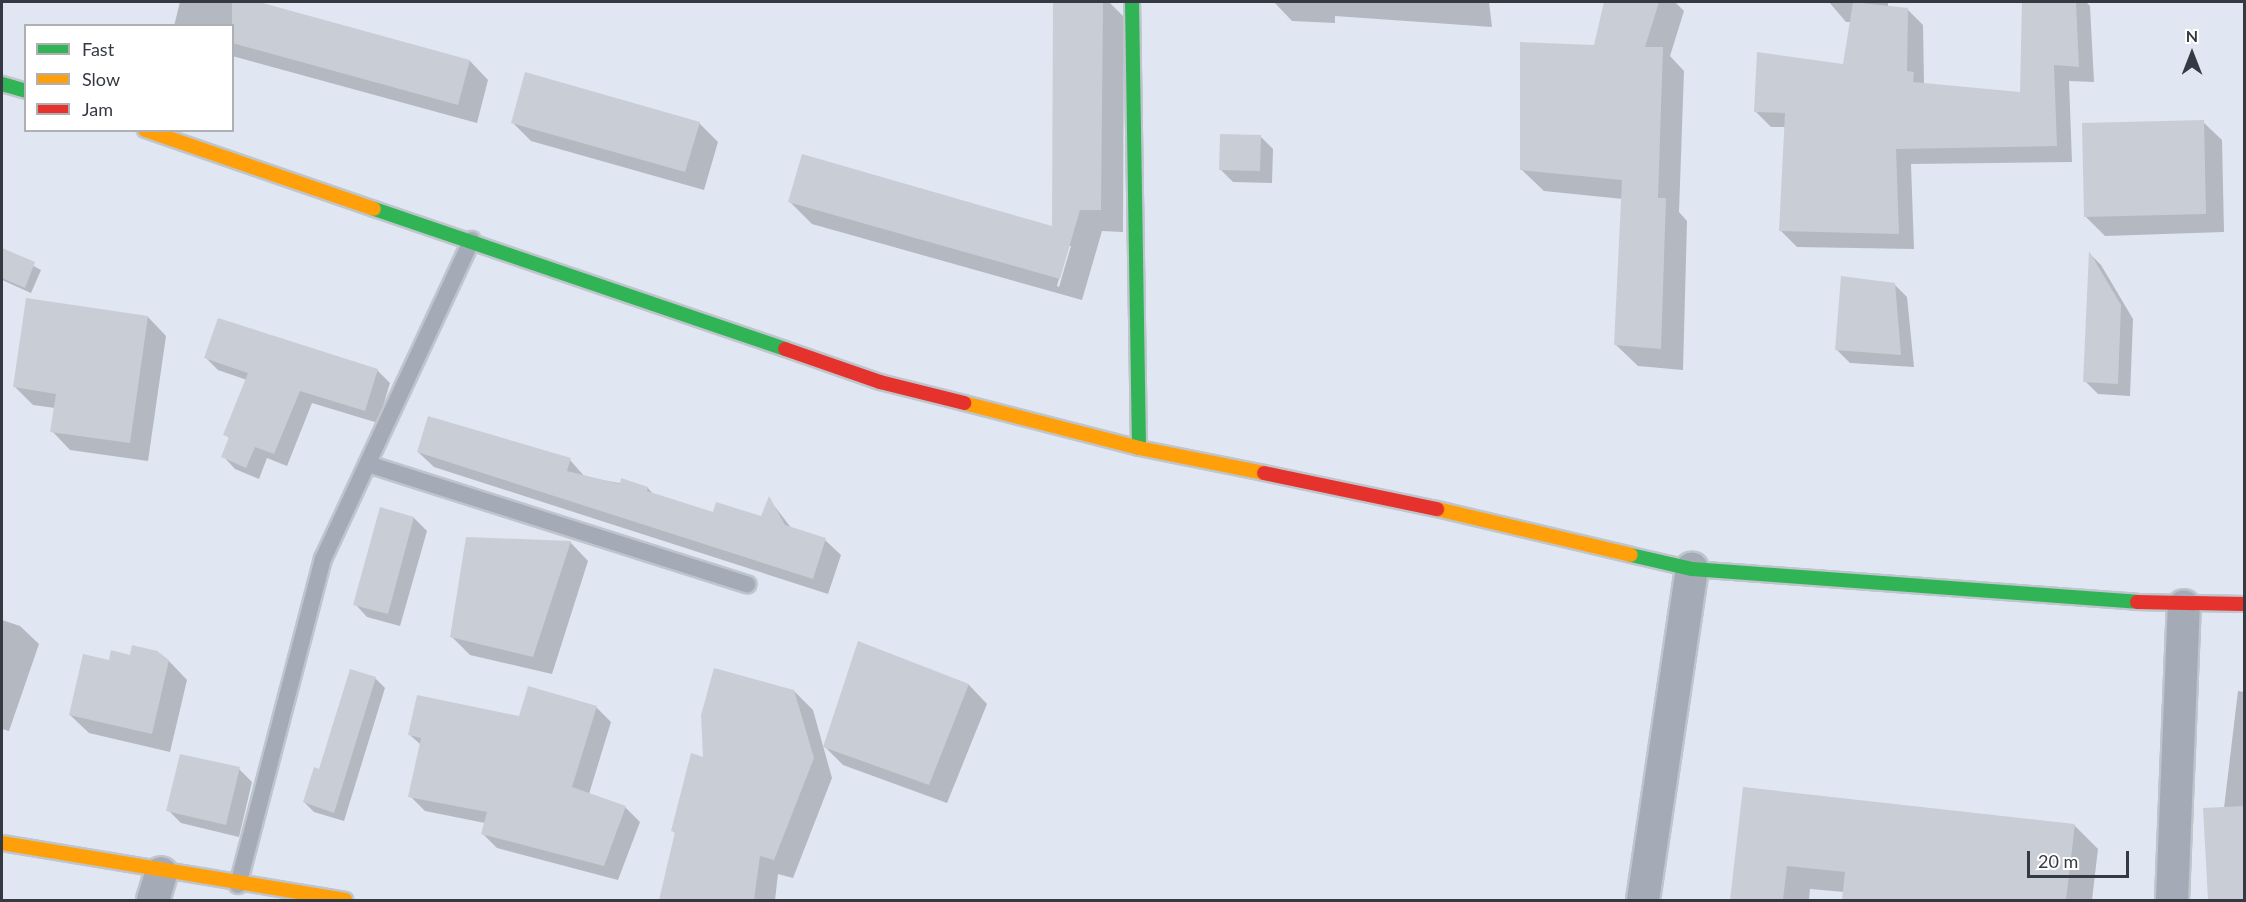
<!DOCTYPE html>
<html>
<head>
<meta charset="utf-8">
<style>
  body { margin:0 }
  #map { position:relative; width:2246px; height:902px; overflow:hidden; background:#e0e7f2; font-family:Lato,sans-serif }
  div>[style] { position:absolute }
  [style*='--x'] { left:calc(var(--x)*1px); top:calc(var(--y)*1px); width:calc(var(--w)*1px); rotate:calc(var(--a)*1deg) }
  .shadow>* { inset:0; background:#0003 }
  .building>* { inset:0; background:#c9ced6 }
  .roads { filter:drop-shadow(2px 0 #bfc5cd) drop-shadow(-2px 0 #bfc5cd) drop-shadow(0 2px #bfc5cd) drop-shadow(0 -2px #bfc5cd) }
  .lane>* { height:16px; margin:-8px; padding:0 8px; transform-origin:8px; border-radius:8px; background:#a4abb6 }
  .street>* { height:32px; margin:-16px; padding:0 16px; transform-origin:16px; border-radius:16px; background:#a4abb6 }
  .fast>* { height:14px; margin:-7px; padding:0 7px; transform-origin:7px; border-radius:7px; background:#30b455 }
  .slow>* { height:14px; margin:-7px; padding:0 7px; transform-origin:7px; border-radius:7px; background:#ff9f0a }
  .jam>* { height:14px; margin:-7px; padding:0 7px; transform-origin:7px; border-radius:7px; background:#e5322d }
  span { translate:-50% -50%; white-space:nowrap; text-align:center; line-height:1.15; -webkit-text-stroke:4.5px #fff; paint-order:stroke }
  .frame { position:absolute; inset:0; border:3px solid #353941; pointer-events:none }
  .legend { position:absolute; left:24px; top:24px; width:210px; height:108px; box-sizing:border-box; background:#fff; border:2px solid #aeb0b3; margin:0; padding:8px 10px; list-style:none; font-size:18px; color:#353941 }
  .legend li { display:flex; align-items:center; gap:12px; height:30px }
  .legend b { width:30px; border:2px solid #aeb0b3 }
  .north { position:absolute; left:2162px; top:24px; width:60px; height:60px; -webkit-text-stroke:4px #fff; paint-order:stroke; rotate:0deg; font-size:16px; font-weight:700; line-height:24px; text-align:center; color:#353941 }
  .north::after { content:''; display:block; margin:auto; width:21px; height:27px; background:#353941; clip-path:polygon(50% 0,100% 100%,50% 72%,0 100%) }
  .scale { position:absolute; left:2027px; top:851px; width:102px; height:27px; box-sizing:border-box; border:3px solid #353941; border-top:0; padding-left:8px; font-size:18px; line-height:21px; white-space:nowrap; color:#353941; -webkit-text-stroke:4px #fff; paint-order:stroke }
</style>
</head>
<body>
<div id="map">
  <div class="shadow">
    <div style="clip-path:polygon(180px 2px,253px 2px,470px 61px,488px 80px,477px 123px,232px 56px,232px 26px,174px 26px)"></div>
    <div style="clip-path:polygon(evenodd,1055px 2px,1109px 2px,1124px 17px,1123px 232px,1102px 231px,1082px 300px,812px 224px,790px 202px,1054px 228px,1055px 2px,1068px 246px,1071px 246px,1059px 287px,1057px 286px,1068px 246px)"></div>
    <div style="clip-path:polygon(1274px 2px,1489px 2px,1492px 27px,1335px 16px,1335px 23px,1292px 21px)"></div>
    <div style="clip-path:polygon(1606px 2px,1675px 2px,1684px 11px,1670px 56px,1684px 71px,1679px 212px,1687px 221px,1683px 370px,1638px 366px,1616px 345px,1623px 199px,1544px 191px,1522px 170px,1595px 46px)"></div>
    <div style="clip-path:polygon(1829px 2px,1888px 2px,1888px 8px,1907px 9px,1923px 25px,1924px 84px,2021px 93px,2023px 2px,2086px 2px,2090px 6px,2094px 82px,2069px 81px,2072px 162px,1911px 164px,1914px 249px,1797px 247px,1781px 231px,1786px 127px,1771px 127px,1755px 111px,1845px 66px,1851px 22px,1846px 22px)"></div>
    <div style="clip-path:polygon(512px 122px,699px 123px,718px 142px,704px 190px,531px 141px)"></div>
    <div style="clip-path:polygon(2203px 122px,2222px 140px,2224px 232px,2105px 236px,2086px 217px)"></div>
    <div style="clip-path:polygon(1260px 136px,1273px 149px,1272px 183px,1233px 182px,1220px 169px)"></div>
    <div style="clip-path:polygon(6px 251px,41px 270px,31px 293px,2px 280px)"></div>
    <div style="clip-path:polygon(2090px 254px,2101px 265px,2133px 319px,2130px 396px,2098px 394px,2085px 381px)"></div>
    <div style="clip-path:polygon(1894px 284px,1907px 297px,1914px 367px,1850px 363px,1837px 350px)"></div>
    <div style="clip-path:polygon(148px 317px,166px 336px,148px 461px,70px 450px,52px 431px,55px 408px,33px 405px,15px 387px)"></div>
    <div style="clip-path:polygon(206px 358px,377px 370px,390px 383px,378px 423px,312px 403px,287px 466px,267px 458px,259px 479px,235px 469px,223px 456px,230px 439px,225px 434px,247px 380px,218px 370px)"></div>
    <div style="clip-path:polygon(418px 452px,570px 460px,585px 477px,648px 488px,654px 495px,714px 514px,762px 518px,769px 499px,792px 529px,825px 540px,841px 555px,828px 594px,434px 467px)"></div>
    <div style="clip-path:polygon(381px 509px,414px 518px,427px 531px,400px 626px,367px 617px,355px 604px)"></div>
    <div style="clip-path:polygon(570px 542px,588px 561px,552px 674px,470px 655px,451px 636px)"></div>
    <div style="clip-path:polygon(2px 620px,20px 626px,39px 644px,9px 731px,2px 729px)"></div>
    <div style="clip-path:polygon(859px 643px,969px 685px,987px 704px,947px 803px,843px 765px,825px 747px)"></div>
    <div style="clip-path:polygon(131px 657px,169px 661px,187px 680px,170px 752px,89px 733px,70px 715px,110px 662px)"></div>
    <div style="clip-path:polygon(375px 678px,385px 688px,344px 821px,314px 812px,304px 802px)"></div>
    <div style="clip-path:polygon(794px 691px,813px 710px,832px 778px,793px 878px,778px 874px,775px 900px,660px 900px,676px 834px,672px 830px,705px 759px)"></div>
    <div style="clip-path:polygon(2238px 691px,2244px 692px,2244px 900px,2210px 900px,2205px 809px,2224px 808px)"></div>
    <div style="clip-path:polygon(596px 707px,611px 722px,589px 794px,625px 807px,640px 822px,618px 880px,497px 848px,482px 833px,485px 823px,425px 811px,410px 796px,421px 745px,410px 735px)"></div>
    <div style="clip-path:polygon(239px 769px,252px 782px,239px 837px,181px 823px,168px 810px)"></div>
    <div style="clip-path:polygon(1744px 789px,2074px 825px,2098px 849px,2092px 900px,1843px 900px,1844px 892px,1810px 889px,1809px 900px,1731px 900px)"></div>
  </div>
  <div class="building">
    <div style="clip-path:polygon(232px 2px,259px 2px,470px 60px,458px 105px,232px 43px)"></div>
    <div style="clip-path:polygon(1053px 2px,1103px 2px,1101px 210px,1080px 210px,1060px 279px,788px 202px,802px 154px,1052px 226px)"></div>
    <div style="clip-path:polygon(1604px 2px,1659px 2px,1645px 47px,1663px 47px,1658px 198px,1666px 198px,1661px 349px,1614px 345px,1622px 180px,1520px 170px,1520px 42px,1594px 45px)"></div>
    <div style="clip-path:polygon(1853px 2px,1908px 8px,1907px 71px,1914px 72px,1913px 82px,2020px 92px,2022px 2px,2076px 2px,2079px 67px,2054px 65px,2057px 146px,1896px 149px,1899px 234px,1779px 231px,1785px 113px,1754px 112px,1757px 52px,1843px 64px)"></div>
    <div style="clip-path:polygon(525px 72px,700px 122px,685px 172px,511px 123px)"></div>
    <div style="clip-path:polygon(2204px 120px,2206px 214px,2084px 217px,2082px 123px)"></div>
    <div style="clip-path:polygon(1220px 134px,1261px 135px,1260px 171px,1219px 170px)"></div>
    <div style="clip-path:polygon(2px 248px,35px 262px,25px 288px,2px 278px)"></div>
    <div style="clip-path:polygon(2089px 251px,2121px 305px,2118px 384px,2083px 382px)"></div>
    <div style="clip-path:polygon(1841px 276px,1895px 283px,1901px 355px,1835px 350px)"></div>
    <div style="clip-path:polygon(26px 298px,148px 316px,130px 443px,50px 432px,56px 394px,13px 387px)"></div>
    <div style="clip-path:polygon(218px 318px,378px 369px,365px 411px,300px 391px,274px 454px,255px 447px,246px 468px,221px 457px,229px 437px,223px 435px,248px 373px,204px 358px)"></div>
    <div style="clip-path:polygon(428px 416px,571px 458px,567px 471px,620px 484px,621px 478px,648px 487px,647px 491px,713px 512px,716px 502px,761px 516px,769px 496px,785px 525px,826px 538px,813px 579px,417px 452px)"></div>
    <div style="clip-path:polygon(380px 507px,414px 517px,388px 614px,353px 605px)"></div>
    <div style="clip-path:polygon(466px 537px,571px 541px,533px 657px,450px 637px)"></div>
    <div style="clip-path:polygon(858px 641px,969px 684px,929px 785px,823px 747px)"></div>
    <div style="clip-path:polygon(132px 645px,157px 651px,169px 660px,152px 734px,69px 715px,83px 654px,109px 660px,111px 650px,130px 655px)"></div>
    <div style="clip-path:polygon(714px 668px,794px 690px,814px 758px,774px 860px,760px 856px,754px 900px,659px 900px,675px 832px,671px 831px,691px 753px,703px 757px,701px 715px)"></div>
    <div style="clip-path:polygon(350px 669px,376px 677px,334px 813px,303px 802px,314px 767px,319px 769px)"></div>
    <div style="clip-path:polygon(528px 686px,597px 706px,572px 787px,626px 806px,604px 866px,481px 834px,487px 812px,408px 797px,421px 738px,408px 735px,417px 695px,519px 716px)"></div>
    <div style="clip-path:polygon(180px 754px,240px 767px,226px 825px,166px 811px)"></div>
    <div style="clip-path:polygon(1743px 787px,2075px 824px,2066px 900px,1842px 900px,1845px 872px,1787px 866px,1783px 900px,1730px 900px)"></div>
    <div style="clip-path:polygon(2244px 806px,2244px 900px,2208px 900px,2203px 808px)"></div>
  </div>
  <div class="roads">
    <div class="lane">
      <div style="--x:368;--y:464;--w:398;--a:17.6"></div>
      <div style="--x:238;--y:885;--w:337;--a:-75.4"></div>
      <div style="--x:323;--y:559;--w:352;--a:-65"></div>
    </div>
    <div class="street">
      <div style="--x:153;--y:900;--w:28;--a:-73"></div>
      <div style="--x:1643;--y:900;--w:335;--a:-81.6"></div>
      <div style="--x:2172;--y:900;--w:294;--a:-87.7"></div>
    </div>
    <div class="fast">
      <div style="--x:1132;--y:2;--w:446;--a:89.1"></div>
      <div style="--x:2;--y:84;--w:25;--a:16"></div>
      <div style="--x:374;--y:209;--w:434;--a:18.8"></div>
      <div style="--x:1631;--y:555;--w:63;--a:12.9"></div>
      <div style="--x:1692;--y:569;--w:446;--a:4.2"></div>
    </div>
    <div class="slow">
      <div style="--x:145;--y:130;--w:242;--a:19"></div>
      <div style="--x:964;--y:403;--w:181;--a:14.4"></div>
      <div style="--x:1139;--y:448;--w:127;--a:11.3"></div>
      <div style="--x:1437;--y:509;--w:199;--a:13.3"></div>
      <div style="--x:2;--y:843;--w:348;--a:9.4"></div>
    </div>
    <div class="jam">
      <div style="--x:785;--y:349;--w:101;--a:19.2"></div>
      <div style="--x:880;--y:382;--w:87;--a:14"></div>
      <div style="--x:1264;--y:473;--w:177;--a:11.8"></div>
      <div style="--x:2137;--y:602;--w:107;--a:1.1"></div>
    </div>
  </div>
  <div class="frame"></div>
  <ul class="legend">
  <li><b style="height:8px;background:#30b455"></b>Fast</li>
  <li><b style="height:8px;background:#ff9f0a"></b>Slow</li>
  <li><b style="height:8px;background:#e5322d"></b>Jam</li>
  </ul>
  <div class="north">N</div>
  <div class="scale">20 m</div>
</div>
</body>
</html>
